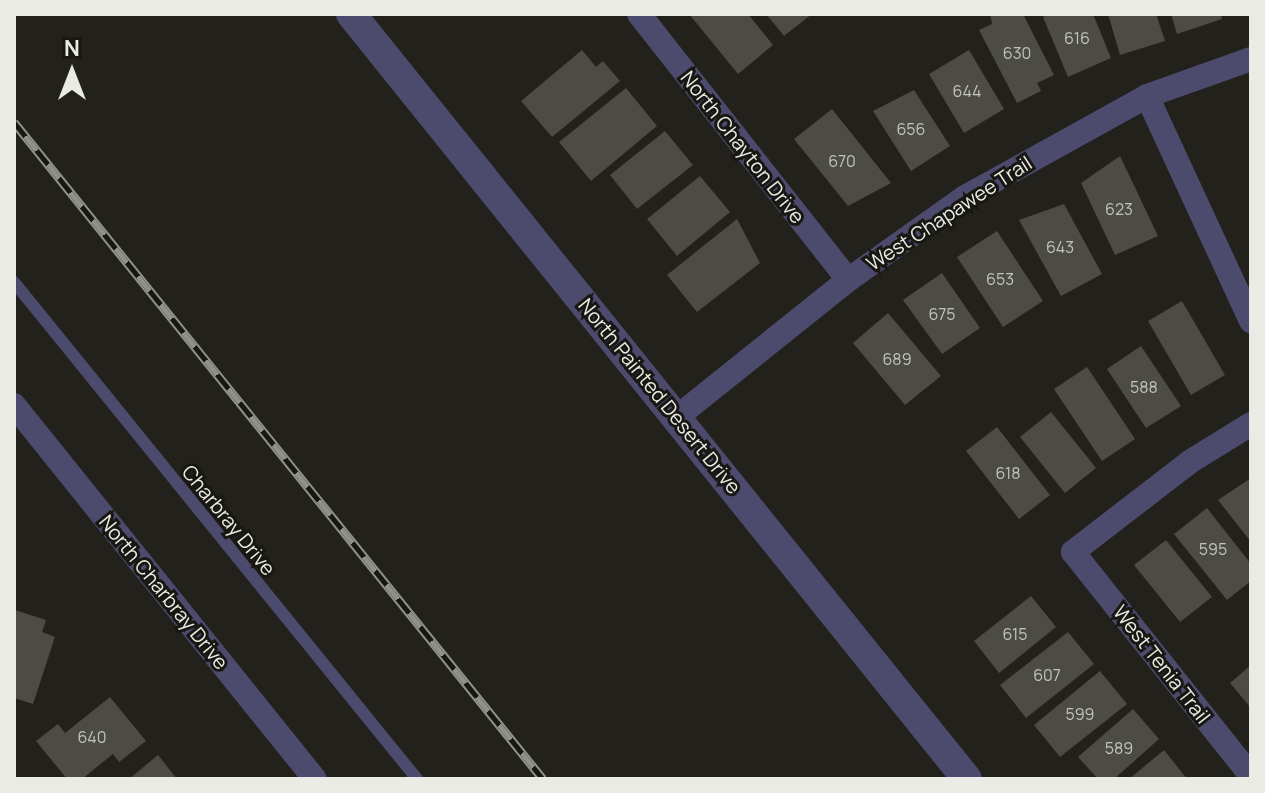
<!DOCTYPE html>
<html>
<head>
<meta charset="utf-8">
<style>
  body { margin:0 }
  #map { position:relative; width:1265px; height:793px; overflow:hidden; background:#22211b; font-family:Manrope,sans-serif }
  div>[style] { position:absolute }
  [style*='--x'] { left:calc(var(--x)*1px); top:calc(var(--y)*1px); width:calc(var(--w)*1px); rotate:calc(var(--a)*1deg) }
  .building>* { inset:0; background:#4c4b44 }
  .service>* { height:12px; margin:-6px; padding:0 6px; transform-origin:6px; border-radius:6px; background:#4c4a6d }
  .minor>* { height:24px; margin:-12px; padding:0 12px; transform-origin:12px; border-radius:12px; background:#4c4a6d }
  .tertiary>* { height:30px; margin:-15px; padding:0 15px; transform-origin:15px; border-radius:15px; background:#4c4a6d }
  .rail>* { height:9px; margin-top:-4.5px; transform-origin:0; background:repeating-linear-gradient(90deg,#181712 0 18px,#91918b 0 36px); box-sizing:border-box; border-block:2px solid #91918b }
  span { translate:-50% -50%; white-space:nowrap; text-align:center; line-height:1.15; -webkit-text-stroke:6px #181712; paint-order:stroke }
  .number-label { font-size:16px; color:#c3c3be }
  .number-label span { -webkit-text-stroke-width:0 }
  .street-label { font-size:20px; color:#ebebe6 }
  .frame { position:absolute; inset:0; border:16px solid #ebebe6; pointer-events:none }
  .north { position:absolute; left:32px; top:32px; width:80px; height:80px; -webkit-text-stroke:6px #181712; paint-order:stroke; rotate:0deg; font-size:22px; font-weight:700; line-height:32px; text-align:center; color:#ebebe6 }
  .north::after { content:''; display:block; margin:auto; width:28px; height:36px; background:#ebebe6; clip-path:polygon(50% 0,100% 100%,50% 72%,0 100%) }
</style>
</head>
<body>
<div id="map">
  <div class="building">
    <div style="clip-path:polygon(689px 14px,748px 14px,773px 45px,738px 74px)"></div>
    <div style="clip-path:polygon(766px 14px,812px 14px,784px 36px)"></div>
    <div style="clip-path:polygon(990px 14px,1023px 14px,1054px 75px,1037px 83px,1041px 91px,1017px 103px,979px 30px,992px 24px)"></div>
    <div style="clip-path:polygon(1050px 14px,1093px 14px,1111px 58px,1068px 77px,1043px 17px)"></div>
    <div style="clip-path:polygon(1108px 14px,1156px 14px,1165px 41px,1120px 55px)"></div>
    <div style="clip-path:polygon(1171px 14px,1221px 14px,1222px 19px,1177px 34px)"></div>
    <div style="clip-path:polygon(582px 50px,596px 67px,603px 61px,620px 81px,552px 137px,521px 101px)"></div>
    <div style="clip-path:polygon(969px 50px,1004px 109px,964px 133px,929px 74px)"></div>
    <div style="clip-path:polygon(626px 88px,657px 126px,591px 181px,559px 142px)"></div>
    <div style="clip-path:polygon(914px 90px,950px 146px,911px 171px,873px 111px)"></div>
    <div style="clip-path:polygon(832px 109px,891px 183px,848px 206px,794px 139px)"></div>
    <div style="clip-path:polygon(665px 131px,693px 165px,637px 209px,610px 175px)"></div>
    <div style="clip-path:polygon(1120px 156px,1158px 236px,1115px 255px,1081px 183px)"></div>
    <div style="clip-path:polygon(700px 176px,730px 212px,677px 256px,647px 219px)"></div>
    <div style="clip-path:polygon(1064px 204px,1102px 274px,1061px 296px,1019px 220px)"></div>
    <div style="clip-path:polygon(737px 219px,760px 263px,697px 312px,667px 275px)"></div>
    <div style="clip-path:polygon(997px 231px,1043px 301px,1003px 327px,957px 257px)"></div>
    <div style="clip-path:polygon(942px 273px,980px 328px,942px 354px,903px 300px)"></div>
    <div style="clip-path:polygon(1182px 301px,1225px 375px,1191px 395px,1148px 321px)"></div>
    <div style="clip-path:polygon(888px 313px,941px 376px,905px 405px,853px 343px)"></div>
    <div style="clip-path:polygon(1141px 346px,1181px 406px,1146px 428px,1107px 369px)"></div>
    <div style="clip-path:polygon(1087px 367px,1135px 439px,1102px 461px,1054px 389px)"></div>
    <div style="clip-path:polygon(1051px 412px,1096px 468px,1065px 493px,1020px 437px)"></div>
    <div style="clip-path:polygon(997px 427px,1050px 495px,1019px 519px,966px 451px)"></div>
    <div style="clip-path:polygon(1251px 478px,1251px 542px,1218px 500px)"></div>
    <div style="clip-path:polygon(1207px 508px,1251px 564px,1251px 581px,1227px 600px,1174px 534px)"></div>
    <div style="clip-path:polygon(1166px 540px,1212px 597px,1180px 622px,1134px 565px)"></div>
    <div style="clip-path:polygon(1031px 596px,1056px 627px,999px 673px,974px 641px)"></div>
    <div style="clip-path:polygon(15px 610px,46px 620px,42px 632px,55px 637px,33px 704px,14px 698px)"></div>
    <div style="clip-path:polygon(1068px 632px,1094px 664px,1026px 718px,1000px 685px)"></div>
    <div style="clip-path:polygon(1251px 665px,1251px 708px,1230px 683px)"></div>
    <div style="clip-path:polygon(1100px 671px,1127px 704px,1060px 757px,1034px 725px)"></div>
    <div style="clip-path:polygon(110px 697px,146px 741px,119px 762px,113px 754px,82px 779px,67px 779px,36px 741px,58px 724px,65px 733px)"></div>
    <div style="clip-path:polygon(1133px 709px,1159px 739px,1114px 779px,1098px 779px,1078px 757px)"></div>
    <div style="clip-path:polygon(1164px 750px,1187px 779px,1129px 779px)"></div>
    <div style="clip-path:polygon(158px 755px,177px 779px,129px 779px)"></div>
  </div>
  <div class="service">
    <div style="--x:14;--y:282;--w:640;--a:50.96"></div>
  </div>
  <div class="minor">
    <div style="--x:639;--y:14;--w:338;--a:51.8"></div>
    <div style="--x:1147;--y:96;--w:248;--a:65.2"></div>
    <div style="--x:14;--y:405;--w:480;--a:51.2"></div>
    <div style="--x:677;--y:417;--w:219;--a:-38.7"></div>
    <div style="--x:848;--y:280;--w:143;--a:-35.4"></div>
    <div style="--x:965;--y:197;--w:208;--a:-29"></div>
    <div style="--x:1147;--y:96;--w:110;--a:-19.6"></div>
    <div style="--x:1251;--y:424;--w:70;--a:148.3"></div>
    <div style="--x:1191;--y:461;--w:149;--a:142.4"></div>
    <div style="--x:1073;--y:552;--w:286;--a:51.5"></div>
  </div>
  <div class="tertiary">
    <div style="--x:351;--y:14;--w:982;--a:51.16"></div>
  </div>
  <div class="rail">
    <div style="--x:14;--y:122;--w:843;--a:51.16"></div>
  </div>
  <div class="number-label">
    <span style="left:1077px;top:38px">616</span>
    <span style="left:1017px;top:53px">630</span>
    <span style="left:967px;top:91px">644</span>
    <span style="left:911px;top:129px">656</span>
    <span style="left:842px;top:161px">670</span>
    <span style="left:1119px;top:209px">623</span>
    <span style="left:1060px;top:247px">643</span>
    <span style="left:1000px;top:279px">653</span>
    <span style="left:942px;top:314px">675</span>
    <span style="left:897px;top:359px">689</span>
    <span style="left:1144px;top:387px">588</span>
    <span style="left:1008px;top:473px">618</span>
    <span style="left:1213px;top:549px">595</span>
    <span style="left:1015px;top:634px">615</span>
    <span style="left:1047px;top:675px">607</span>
    <span style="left:1080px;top:714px">599</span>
    <span style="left:92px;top:737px">640</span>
    <span style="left:1119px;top:748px">589</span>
  </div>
  <div class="street-label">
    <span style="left:743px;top:147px;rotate:52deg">North Chayton Drive</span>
    <span style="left:949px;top:213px;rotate:-33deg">West Chapawee Trail</span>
    <span style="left:660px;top:396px;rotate:51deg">North Painted Desert Drive</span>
    <span style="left:229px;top:520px;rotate:51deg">Charbray Drive</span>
    <span style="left:164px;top:592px;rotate:51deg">North Charbray Drive</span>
    <span style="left:1162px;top:664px;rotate:52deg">West Tenia Trail</span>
  </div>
  <div class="frame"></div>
  <div class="north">N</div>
</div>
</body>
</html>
